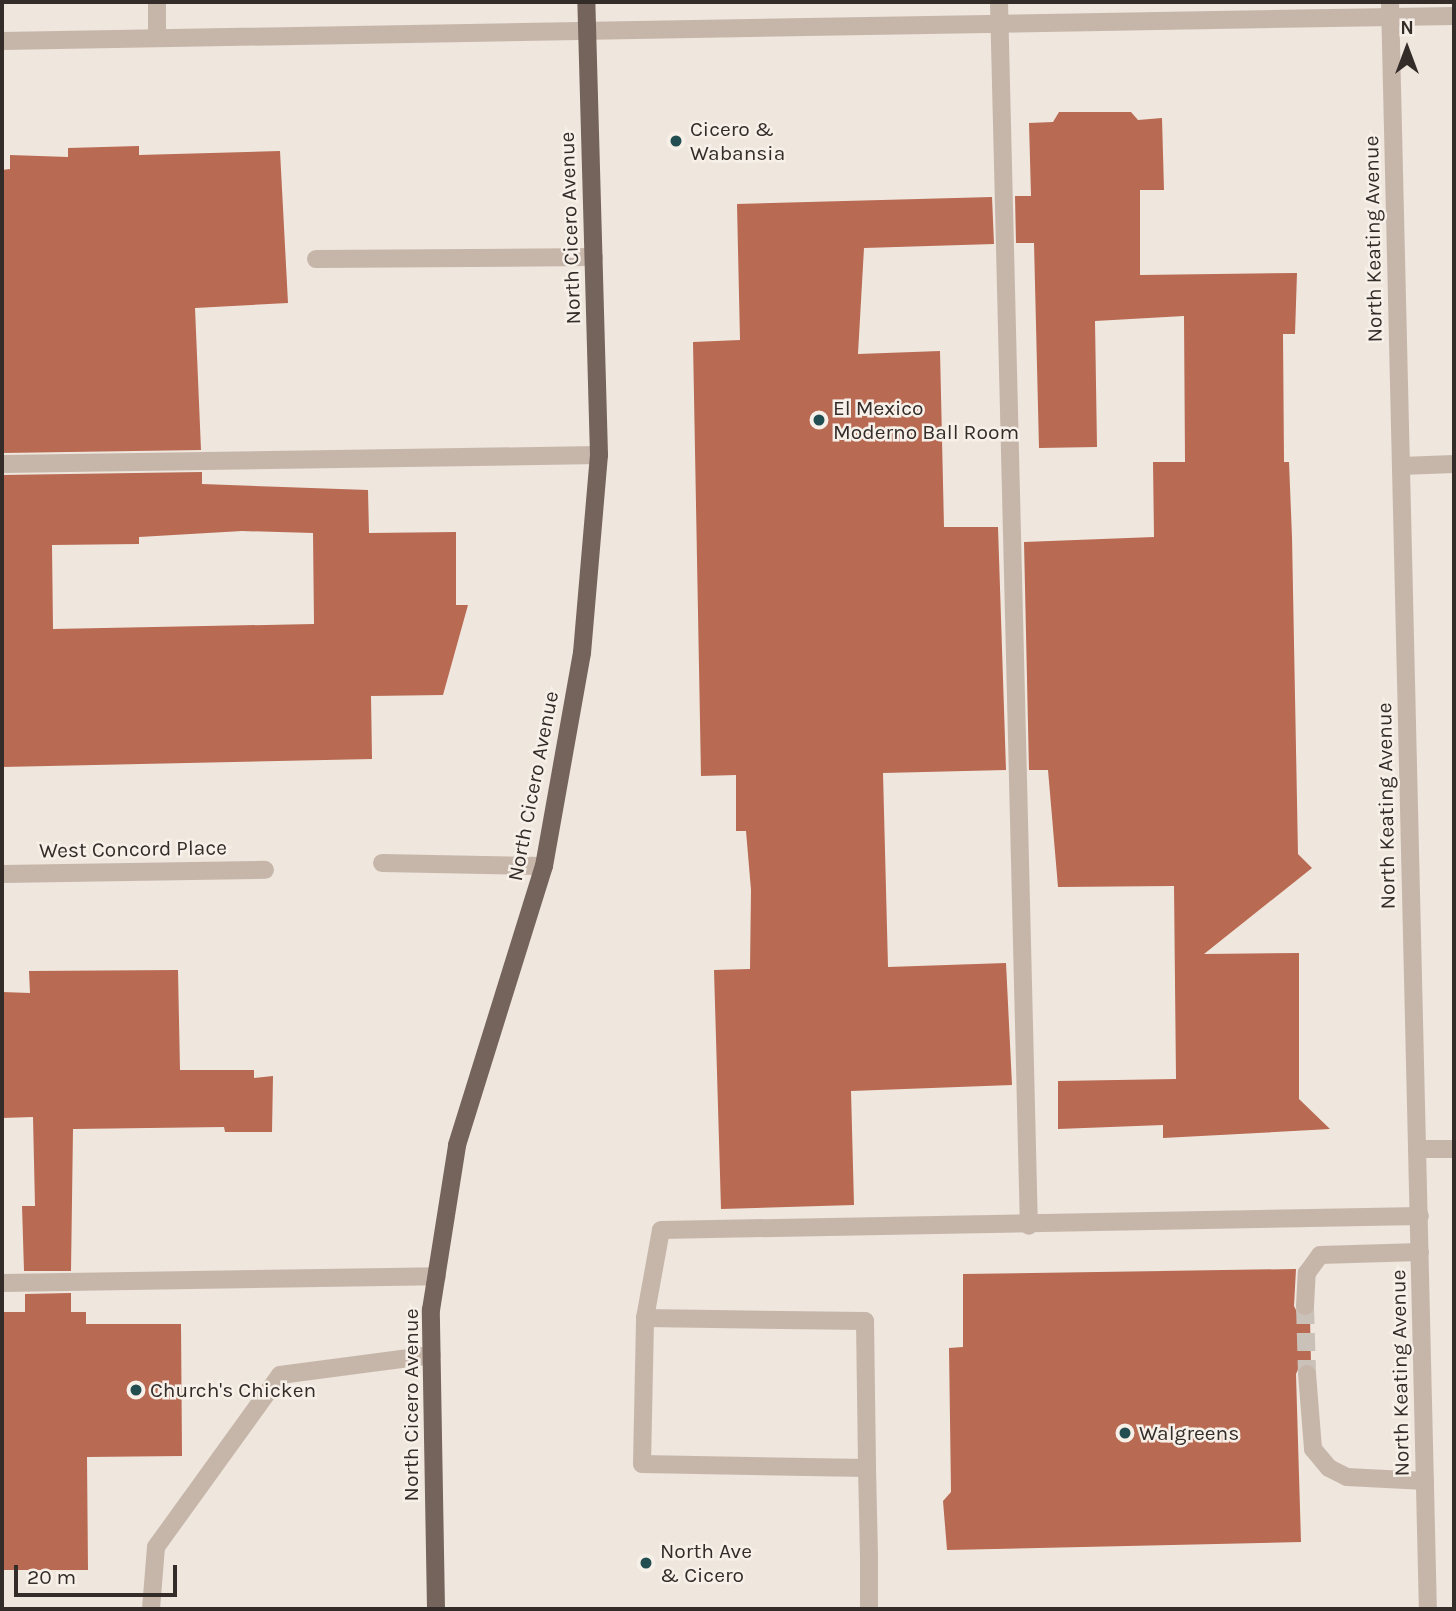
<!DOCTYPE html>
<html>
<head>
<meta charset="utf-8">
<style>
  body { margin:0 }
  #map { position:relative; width:1456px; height:1611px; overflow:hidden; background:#efe6dd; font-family:Karla,sans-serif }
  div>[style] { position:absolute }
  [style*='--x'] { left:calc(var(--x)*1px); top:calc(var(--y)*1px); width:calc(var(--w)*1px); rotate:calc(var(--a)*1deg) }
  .building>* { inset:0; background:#b86a52 }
  .minor-tunnel>* { height:18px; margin-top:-9px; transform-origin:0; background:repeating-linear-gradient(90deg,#cac1b9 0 18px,transparent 0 27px) }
  .minor>* { height:18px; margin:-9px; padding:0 9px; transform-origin:9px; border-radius:9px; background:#c6b6aa }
  .major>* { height:18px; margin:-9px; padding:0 9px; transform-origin:9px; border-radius:9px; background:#74645c }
  .dots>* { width:19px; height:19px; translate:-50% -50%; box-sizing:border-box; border:4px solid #f7f0e9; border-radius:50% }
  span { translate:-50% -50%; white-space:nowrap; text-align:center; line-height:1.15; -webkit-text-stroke:5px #f7f0e9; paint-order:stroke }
  .poi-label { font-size:21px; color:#342c29 }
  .left { translate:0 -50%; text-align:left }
  .street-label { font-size:21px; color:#342c29 }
  .frame { position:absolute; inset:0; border:4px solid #342c29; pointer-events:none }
  .north { position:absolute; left:1372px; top:14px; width:70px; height:70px; -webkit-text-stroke:5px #f7f0e9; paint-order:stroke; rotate:0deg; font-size:19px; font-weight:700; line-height:28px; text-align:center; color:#342c29 }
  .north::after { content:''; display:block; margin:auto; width:24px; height:32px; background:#342c29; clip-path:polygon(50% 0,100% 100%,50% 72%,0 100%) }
  .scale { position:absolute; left:14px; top:1565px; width:163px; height:32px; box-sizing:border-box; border:4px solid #342c29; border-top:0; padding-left:9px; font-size:21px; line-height:24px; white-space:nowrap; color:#342c29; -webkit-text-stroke:5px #f7f0e9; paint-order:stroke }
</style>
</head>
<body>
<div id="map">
  <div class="building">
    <div style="clip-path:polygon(1059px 112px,1131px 112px,1138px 120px,1162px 118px,1164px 190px,1140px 190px,1140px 275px,1297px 273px,1295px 334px,1283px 334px,1284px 462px,1289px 462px,1292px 537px,1298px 854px,1312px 868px,1204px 954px,1299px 953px,1299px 1099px,1330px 1129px,1163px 1138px,1163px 1125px,1058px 1129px,1058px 1081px,1176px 1079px,1174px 886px,1058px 887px,1048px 770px,1029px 770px,1024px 542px,1154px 537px,1153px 462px,1185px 462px,1184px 316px,1095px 321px,1097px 447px,1039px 448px,1034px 243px,1016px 243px,1015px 196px,1031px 196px,1029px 123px,1053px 122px)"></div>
    <div style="clip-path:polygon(139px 146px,139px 155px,280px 151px,288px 303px,195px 308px,201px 450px,2px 453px,2px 170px,10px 169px,10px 155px,68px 157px,68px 148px)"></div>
    <div style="clip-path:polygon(992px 197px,994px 244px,864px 248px,858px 354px,940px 351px,944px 527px,998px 527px,1006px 770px,883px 773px,888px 967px,1006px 963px,1012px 1085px,851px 1091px,854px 1205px,721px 1209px,714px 970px,750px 969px,751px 890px,746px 831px,736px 831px,736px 775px,701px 776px,693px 342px,740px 340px,737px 204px)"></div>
    <div style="clip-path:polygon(evenodd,202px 472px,202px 484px,368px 490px,369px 533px,456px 532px,456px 605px,468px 605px,443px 695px,371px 696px,372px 759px,2px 767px,2px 475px,202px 472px,242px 531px,313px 533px,314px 624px,53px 629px,52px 545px,139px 544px,139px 537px,242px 531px)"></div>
    <div style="clip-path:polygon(178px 970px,180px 1070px,254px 1070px,254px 1078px,273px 1076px,272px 1132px,225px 1132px,224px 1127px,73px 1129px,71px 1271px,24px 1271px,22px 1206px,35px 1206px,33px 1117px,2px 1118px,2px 992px,30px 993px,29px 971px)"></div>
    <div style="clip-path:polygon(1296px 1269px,1294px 1306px,1299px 1316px,1310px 1316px,1311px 1364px,1300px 1365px,1296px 1374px,1301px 1542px,947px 1550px,943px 1501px,951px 1492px,949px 1348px,963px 1347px,963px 1274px)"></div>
    <div style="clip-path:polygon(71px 1293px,71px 1312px,86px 1312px,86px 1324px,181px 1324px,182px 1456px,87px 1457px,88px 1570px,2px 1570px,2px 1312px,25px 1312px,25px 1294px)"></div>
  </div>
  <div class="minor-tunnel">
    <div style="--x:1305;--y:1306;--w:68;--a:88.3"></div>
  </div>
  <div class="minor">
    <div style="--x:157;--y:2;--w:36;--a:90"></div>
    <div style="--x:999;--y:2;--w:1224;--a:88.6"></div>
    <div style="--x:1390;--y:2;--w:1607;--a:88.65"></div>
    <div style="--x:2;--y:41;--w:1452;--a:-0.99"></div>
    <div style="--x:316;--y:259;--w:278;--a:-0.4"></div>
    <div style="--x:2;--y:464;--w:597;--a:-0.86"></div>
    <div style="--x:1401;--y:466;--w:53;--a:-2.2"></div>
    <div style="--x:382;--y:863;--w:162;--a:1.1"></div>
    <div style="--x:2;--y:874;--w:263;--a:-0.9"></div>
    <div style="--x:1418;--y:1149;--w:36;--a:0"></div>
    <div style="--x:2;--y:1283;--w:435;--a:-0.9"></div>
    <div style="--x:1305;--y:1306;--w:33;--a:-87"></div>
    <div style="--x:1307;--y:1273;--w:22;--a:-54"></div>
    <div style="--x:1320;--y:1255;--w:100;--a:-1.7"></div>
    <div style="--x:645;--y:1318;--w:89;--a:-79.7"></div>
    <div style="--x:661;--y:1230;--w:759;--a:-1.06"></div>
    <div style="--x:1307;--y:1374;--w:75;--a:85.4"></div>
    <div style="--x:1313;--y:1449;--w:25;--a:50"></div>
    <div style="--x:1329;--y:1468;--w:20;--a:27"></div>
    <div style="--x:1347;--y:1477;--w:78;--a:2.9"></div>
    <div style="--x:867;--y:1468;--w:225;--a:-179"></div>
    <div style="--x:642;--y:1464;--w:146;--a:-88.8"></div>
    <div style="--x:645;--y:1318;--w:220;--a:0.8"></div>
    <div style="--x:865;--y:1321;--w:147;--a:89.2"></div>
    <div style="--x:867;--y:1468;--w:90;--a:88.7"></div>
    <div style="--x:869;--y:1558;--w:51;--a:90"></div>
    <div style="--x:151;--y:1609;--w:62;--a:-85.4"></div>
    <div style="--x:156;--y:1547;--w:212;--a:-54.2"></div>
    <div style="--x:280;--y:1375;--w:153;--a:-7.5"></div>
  </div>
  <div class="major">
    <div style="--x:436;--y:1609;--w:299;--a:-91"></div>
    <div style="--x:431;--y:1310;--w:167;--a:-81"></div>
    <div style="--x:457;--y:1145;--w:292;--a:-72.7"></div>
    <div style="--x:544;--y:866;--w:216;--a:-79.9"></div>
    <div style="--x:582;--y:653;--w:199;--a:-85.1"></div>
    <div style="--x:599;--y:455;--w:453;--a:-91.6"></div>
  </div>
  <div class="dots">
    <div style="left:676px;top:141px;background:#234e51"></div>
    <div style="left:819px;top:420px;background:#234e51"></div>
    <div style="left:136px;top:1390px;background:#234e51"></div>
    <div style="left:1125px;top:1433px;background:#234e51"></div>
    <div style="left:646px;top:1563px;background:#234e51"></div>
  </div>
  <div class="poi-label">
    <span class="left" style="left:690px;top:141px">Cicero &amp;<br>Wabansia</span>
    <span class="left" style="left:833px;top:420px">El Mexico<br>Moderno Ball Room</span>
    <span class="left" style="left:150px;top:1390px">Church's Chicken</span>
    <span class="left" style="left:1139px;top:1433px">Walgreens</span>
    <span class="left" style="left:660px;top:1563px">North Ave<br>&amp; Cicero</span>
  </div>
  <div class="street-label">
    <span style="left:570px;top:228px;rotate:-92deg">North Cicero Avenue</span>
    <span style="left:1373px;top:239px;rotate:-91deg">North Keating Avenue</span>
    <span style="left:533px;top:786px;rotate:-79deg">North Cicero Avenue</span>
    <span style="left:1386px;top:806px;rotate:-91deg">North Keating Avenue</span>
    <span style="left:133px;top:849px;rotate:-1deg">West Concord Place</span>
    <span style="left:1400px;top:1373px;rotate:-91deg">North Keating Avenue</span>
    <span style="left:411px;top:1405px;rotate:-90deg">North Cicero Avenue</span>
  </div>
  <div class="frame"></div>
  <div class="north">N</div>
  <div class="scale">20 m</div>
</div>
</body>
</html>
